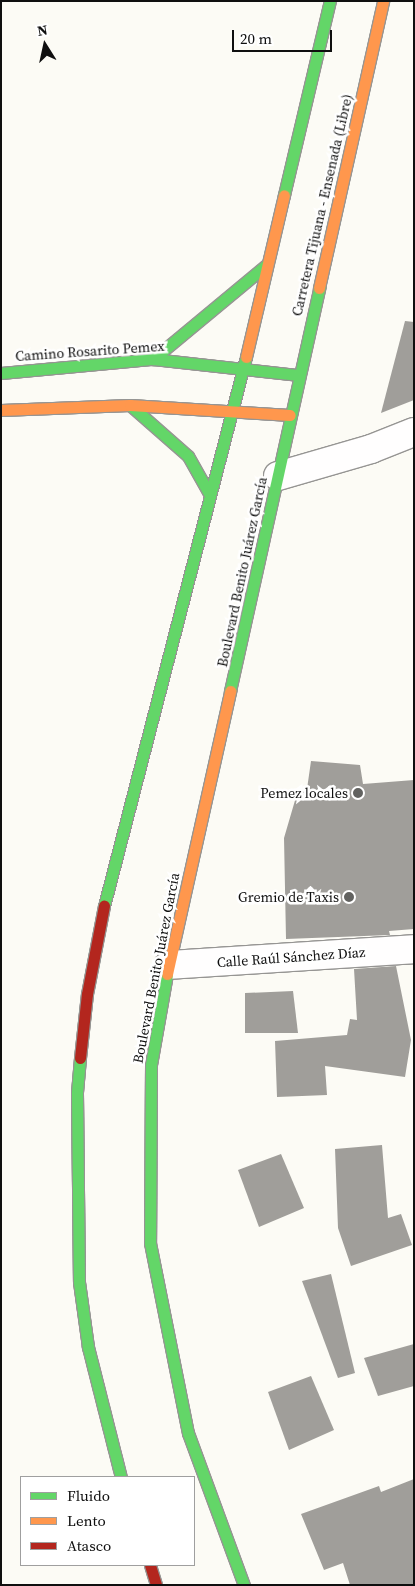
<!DOCTYPE html>
<html>
<head>
<meta charset="utf-8">
<style>
  body { margin:0 }
  #map { position:relative; width:415px; height:1586px; overflow:hidden; background:#fcfbf5; font-family:"Source Serif 4",serif }
  div>[style] { position:absolute }
  [style*='--x'] { left:calc(var(--x)*1px); top:calc(var(--y)*1px); width:calc(var(--w)*1px); rotate:calc(var(--a)*1deg) }
  .building>* { inset:0; background:#a09e9a }
  .roads { filter:drop-shadow(1px 0 #969593) drop-shadow(-1px 0 #969593) drop-shadow(0 1px #969593) drop-shadow(0 -1px #969593) }
  .street>* { height:28px; margin:-14px; padding:0 14px; transform-origin:14px; border-radius:14px; background:#fffefe }
  .fast>* { height:11px; margin:-5.5px; padding:0 5.5px; transform-origin:5.5px; border-radius:5.5px; background:#63d668 }
  .slow>* { height:11px; margin:-5.5px; padding:0 5.5px; transform-origin:5.5px; border-radius:5.5px; background:#ff974d }
  .jam>* { height:11px; margin:-5.5px; padding:0 5.5px; transform-origin:5.5px; border-radius:5.5px; background:#b3261e }
  .dots>* { width:14px; height:14px; translate:-50% -50%; box-sizing:border-box; border:2px solid #fff; border-radius:50% }
  span { translate:-50% -50%; white-space:nowrap; text-align:center; line-height:1.15; -webkit-text-stroke:5px #fff; paint-order:stroke }
  .street-label { font-size:14px; color:#0f0f0f }
  .poi-label { font-size:14px; color:#0f0f0f }
  .right { translate:-100% -50%; text-align:right }
  .frame { position:absolute; inset:0; border:2px solid #0f0f0f; pointer-events:none }
  .legend { position:absolute; left:20px; top:1476px; width:175px; height:90px; box-sizing:border-box; background:#fff; border:1px solid #9f9f9f; margin:0; padding:6px 9px; list-style:none; font-size:15px; color:#0f0f0f }
  .legend li { display:flex; align-items:center; gap:10px; height:25px }
  .legend b { width:25px; border:1px solid #9f9f9f }
  .north { position:absolute; left:20px; top:20px; width:50px; height:50px; -webkit-text-stroke:4px #fff; paint-order:stroke; rotate:350deg; font-size:14px; font-weight:700; line-height:20px; text-align:center; color:#0f0f0f }
  .north::after { content:''; display:block; margin:auto; width:18px; height:22px; background:#0f0f0f; clip-path:polygon(50% 0,100% 100%,50% 72%,0 100%) }
  .scale { position:absolute; left:232px; top:30px; width:100px; height:22px; box-sizing:border-box; border:2px solid #0f0f0f; border-top:0; padding-left:6px; font-size:15px; line-height:18px; white-space:nowrap; color:#0f0f0f; -webkit-text-stroke:4px #fff; paint-order:stroke }
</style>
</head>
<body>
<div id="map">
  <div class="building">
    <div style="clip-path:polygon(405px 321px,414px 322px,414px 400px,381px 413px)"></div>
    <div style="clip-path:polygon(311px 761px,360px 765px,363px 784px,414px 780px,414px 929px,389px 931px,390px 935px,286px 939px,284px 838px,296px 797px,307px 789px)"></div>
    <div style="clip-path:polygon(396px 966px,411px 1040px,405px 1077px,325px 1066px,327px 1095px,277px 1097px,275px 1041px,347px 1035px,350px 1019px,357px 1020px,354px 969px)"></div>
    <div style="clip-path:polygon(293px 991px,298px 1033px,245px 1033px,245px 993px)"></div>
    <div style="clip-path:polygon(382px 1145px,388px 1218px,401px 1214px,412px 1245px,351px 1266px,338px 1228px,335px 1149px)"></div>
    <div style="clip-path:polygon(281px 1154px,304px 1208px,259px 1227px,238px 1170px)"></div>
    <div style="clip-path:polygon(331px 1274px,355px 1373px,338px 1378px,302px 1281px)"></div>
    <div style="clip-path:polygon(414px 1344px,414px 1386px,378px 1396px,364px 1358px)"></div>
    <div style="clip-path:polygon(311px 1376px,334px 1430px,289px 1450px,268px 1392px)"></div>
    <div style="clip-path:polygon(414px 1479px,414px 1585px,350px 1585px,343px 1563px,324px 1570px,301px 1514px,379px 1486px,381px 1492px)"></div>
  </div>
  <div class="roads">
    <div class="street">
      <div style="--x:278;--y:476;--w:97;--a:-16.2"></div>
      <div style="--x:371;--y:449;--w:46;--a:-21.6"></div>
      <div style="--x:169;--y:965;--w:246;--a:-3.7"></div>
    </div>
    <div class="fast">
      <div style="--x:284;--y:195;--w:199;--a:-76.7"></div>
      <div style="--x:153;--y:359;--w:146;--a:-39.7"></div>
      <div style="--x:1;--y:373;--w:153;--a:-5.3"></div>
      <div style="--x:153;--y:359;--w:147;--a:6.3"></div>
      <div style="--x:130;--y:405;--w:77;--a:41.3"></div>
      <div style="--x:188;--y:456;--w:45;--a:60.6"></div>
      <div style="--x:230;--y:691;--w:413;--a:-77.5"></div>
      <div style="--x:104;--y:906;--w:567;--a:-75.5"></div>
      <div style="--x:167;--y:974;--w:92;--a:100"></div>
      <div style="--x:151;--y:1065;--w:178;--a:90.3"></div>
      <div style="--x:150;--y:1243;--w:194;--a:78.7"></div>
      <div style="--x:188;--y:1433;--w:162;--a:69.8"></div>
      <div style="--x:80;--y:1058;--w:35;--a:95"></div>
      <div style="--x:77;--y:1093;--w:189;--a:89.4"></div>
      <div style="--x:79;--y:1282;--w:66;--a:82.1"></div>
      <div style="--x:88;--y:1347;--w:134;--a:75.8"></div>
    </div>
    <div class="slow">
      <div style="--x:319;--y:288;--w:294;--a:-77.4"></div>
      <div style="--x:246;--y:357;--w:166;--a:-76.8"></div>
      <div style="--x:1;--y:410;--w:129;--a:-2.2"></div>
      <div style="--x:130;--y:405;--w:160;--a:3.6"></div>
      <div style="--x:167;--y:974;--w:290;--a:-77.4"></div>
    </div>
    <div class="jam">
      <div style="--x:80;--y:1058;--w:64;--a:-83.8"></div>
      <div style="--x:87;--y:994;--w:90;--a:-79.1"></div>
      <div style="--x:150;--y:1565;--w:21;--a:73"></div>
    </div>
  </div>
  <div class="dots">
    <div style="left:358px;top:793px;background:#626260"></div>
    <div style="left:349px;top:897px;background:#626260"></div>
  </div>
  <div class="street-label">
    <span style="left:322px;top:205px;rotate:-77deg">Carretera Tijuana - Ensenada (Libre)</span>
    <span style="left:90px;top:351px;rotate:-4deg">Camino Rosarito Pemex</span>
    <span style="left:242px;top:572px;rotate:-78deg">Boulevard Benito Juárez García</span>
    <span style="left:291px;top:957px;rotate:-4deg">Calle Raúl Sánchez Díaz</span>
    <span style="left:156px;top:968px;rotate:-79deg">Boulevard Benito Juárez García</span>
  </div>
  <div class="poi-label">
    <span class="right" style="left:348px;top:793px">Pemez locales</span>
    <span class="right" style="left:339px;top:897px">Gremio de Taxis</span>
  </div>
  <div class="frame"></div>
  <ul class="legend">
  <li><b style="height:6px;background:#63d668"></b>Fluido</li>
  <li><b style="height:6px;background:#ff974d"></b>Lento</li>
  <li><b style="height:6px;background:#b3261e"></b>Atasco</li>
  </ul>
  <div class="north">N</div>
  <div class="scale">20 m</div>
</div>
</body>
</html>
